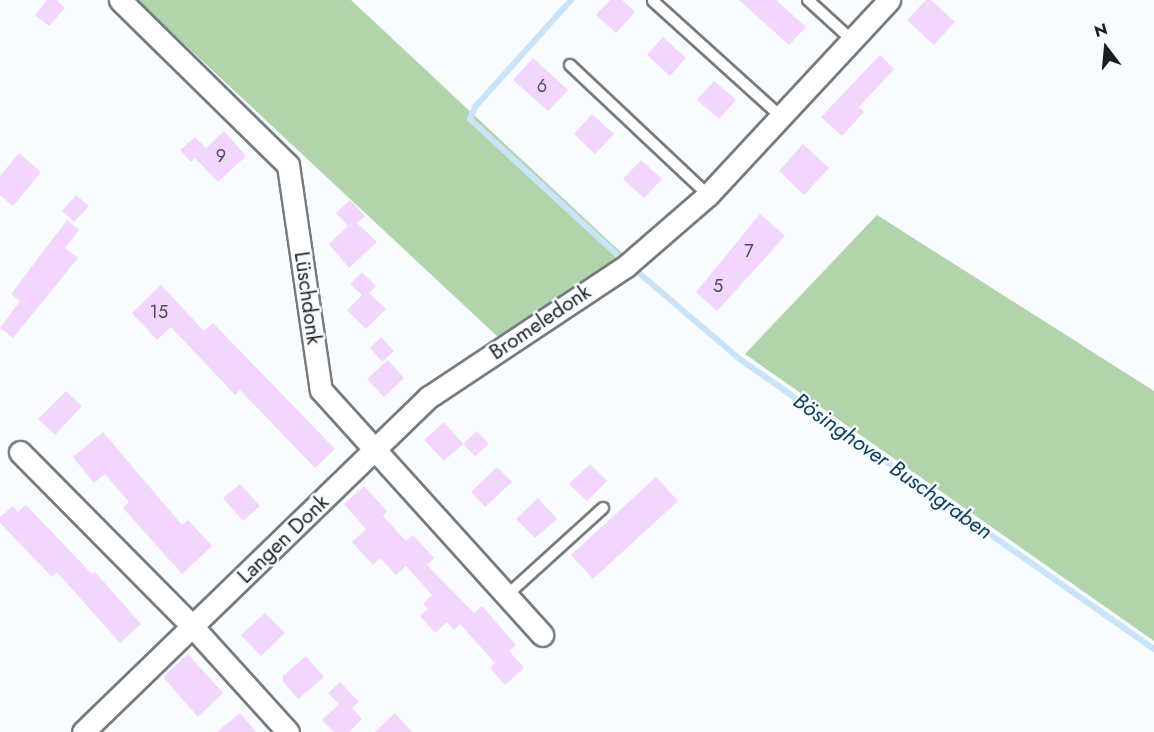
<!DOCTYPE html>
<html>
<head>
<meta charset="utf-8">
<style>
  body { margin:0 }
  #map { position:relative; width:1154px; height:732px; overflow:hidden; background:#f8fcff; font-family:Jost,sans-serif }
  div>[style] { position:absolute }
  [style*='--x'] { left:calc(var(--x)*1px); top:calc(var(--y)*1px); width:calc(var(--w)*1px); rotate:calc(var(--a)*1deg) }
  .green>* { inset:0; background:#b2d4aa }
  .stream>* { height:6px; margin:-3px; padding:0 3px; transform-origin:3px; border-radius:3px; background:#c9e3f9 }
  .building>* { inset:0; background:#f2d6fd }
  .roads { filter:drop-shadow(2px 0 #757b7f) drop-shadow(-2px 0 #757b7f) drop-shadow(0 2px #757b7f) drop-shadow(0 -2px #757b7f) }
  .lane>* { height:10px; margin:-5px; padding:0 5px; transform-origin:5px; border-radius:5px; background:#fff }
  .street>* { height:21px; margin:-10.5px; padding:0 10.5px; transform-origin:10.5px; border-radius:10.5px; background:#fff }
  span { translate:-50% -50%; white-space:nowrap; text-align:center; line-height:1.15; -webkit-text-stroke:4.5px #f8fcff; paint-order:stroke }
  .number-label { font-size:18px; color:#514b56 }
  .number-label span { -webkit-text-stroke-width:0 }
  .street-label { font-size:21px; color:#1b1d1f }
  .water-label { font-size:22px; color:#0a3f61; font-style:italic }
  .north { position:absolute; left:1076px; top:18px; width:60px; height:60px; -webkit-text-stroke:4px #f8fcff; paint-order:stroke; rotate:344deg; font-size:16px; font-weight:700; line-height:24px; text-align:center; color:#1b1d1f }
  .north::after { content:''; display:block; margin:auto; width:21px; height:27px; background:#1b1d1f; clip-path:polygon(50% 0,100% 100%,50% 72%,0 100%) }
</style>
</head>
<body>
<div id="map">
  <div class="green">
    <div style="clip-path:polygon(137px 0,351px 0,628px 259px,498px 337px)"></div>
    <div style="clip-path:polygon(877px 215px,1154px 391px,1154px 641px,745px 354px)"></div>
  </div>
  <div class="stream">
    <div style="--x:571;--y:0;--w:144;--a:131.9"></div>
    <div style="--x:475;--y:107;--w:13;--a:113"></div>
    <div style="--x:470;--y:119;--w:211;--a:42.7"></div>
    <div style="--x:639;--y:273;--w:134;--a:40.5"></div>
    <div style="--x:741;--y:360;--w:504;--a:34.98"></div>
  </div>
  <div class="building">
    <div style="clip-path:polygon(47px 0,56px 0,65px 8px,49px 26px,35px 15px)"></div>
    <div style="clip-path:polygon(610px 0,622px 0,635px 12px,616px 33px,596px 15px)"></div>
    <div style="clip-path:polygon(739px 0,776px 0,806px 27px,789px 45px)"></div>
    <div style="clip-path:polygon(926px 0,931px 0,955px 22px,934px 45px,907px 20px)"></div>
    <div style="clip-path:polygon(663px 37px,686px 58px,670px 76px,647px 55px)"></div>
    <div style="clip-path:polygon(880px 55px,894px 69px,859px 107px,864px 112px,842px 136px,821px 117px)"></div>
    <div style="clip-path:polygon(533px 58px,568px 90px,548px 111px,513px 80px)"></div>
    <div style="clip-path:polygon(714px 81px,736px 100px,719px 119px,697px 100px)"></div>
    <div style="clip-path:polygon(592px 114px,614px 134px,595px 154px,574px 134px)"></div>
    <div style="clip-path:polygon(224px 131px,246px 156px,218px 182px,195px 158px,191px 162px,180px 150px,195px 137px,206px 148px)"></div>
    <div style="clip-path:polygon(803px 144px,829px 168px,804px 195px,779px 171px)"></div>
    <div style="clip-path:polygon(19px 153px,41px 172px,13px 206px,0 195px,0 176px)"></div>
    <div style="clip-path:polygon(641px 160px,662px 179px,644px 198px,623px 179px)"></div>
    <div style="clip-path:polygon(76px 195px,89px 206px,74px 222px,62px 211px)"></div>
    <div style="clip-path:polygon(350px 200px,365px 216px,357px 223px,377px 242px,349px 268px,329px 244px,348px 226px,336px 213px)"></div>
    <div style="clip-path:polygon(760px 214px,785px 236px,717px 311px,696px 292px)"></div>
    <div style="clip-path:polygon(67px 220px,79px 230px,65px 248px,78px 258px,13px 338px,0 328px,20px 301px,11px 294px)"></div>
    <div style="clip-path:polygon(362px 272px,376px 286px,369px 293px,386px 309px,366px 329px,347px 310px,362px 295px,350px 284px)"></div>
    <div style="clip-path:polygon(161px 285px,204px 331px,213px 323px,335px 449px,315px 468px,240px 390px,235px 395px,171px 327px,157px 340px,132px 313px)"></div>
    <div style="clip-path:polygon(381px 337px,394px 351px,382px 362px,370px 348px)"></div>
    <div style="clip-path:polygon(388px 360px,404px 378px,384px 397px,367px 379px)"></div>
    <div style="clip-path:polygon(66px 391px,82px 406px,55px 435px,38px 419px)"></div>
    <div style="clip-path:polygon(444px 422px,463px 444px,444px 461px,424px 440px)"></div>
    <div style="clip-path:polygon(477px 431px,489px 444px,475px 456px,463px 444px)"></div>
    <div style="clip-path:polygon(103px 432px,182px 525px,188px 520px,212px 546px,182px 574px,123px 508px,129px 502px,105px 474px,94px 483px,73px 457px)"></div>
    <div style="clip-path:polygon(590px 464px,607px 481px,587px 501px,569px 484px)"></div>
    <div style="clip-path:polygon(497px 467px,512px 482px,485px 507px,471px 492px)"></div>
    <div style="clip-path:polygon(656px 477px,678px 501px,593px 579px,571px 555px)"></div>
    <div style="clip-path:polygon(240px 484px,260px 506px,243px 521px,223px 498px)"></div>
    <div style="clip-path:polygon(364px 486px,387px 511px,383px 516px,406px 541px,413px 535px,434px 558px,427px 565px,474px 613px,482px 606px,516px 645px,509px 651px,524px 668px,505px 685px,490px 668px,495px 663px,460px 624px,454px 630px,447px 622px,435px 633px,420px 616px,428px 609px,423px 604px,432px 595px,406px 566px,396px 575px,380px 558px,373px 565px,352px 542px,366px 529px,344px 504px)"></div>
    <div style="clip-path:polygon(538px 498px,557px 519px,535px 538px,516px 519px)"></div>
    <div style="clip-path:polygon(26px 505px,92px 574px,95px 572px,141px 624px,120px 643px,57px 572px,52px 577px,0 523px,0 517px,13px 506px,18px 512px)"></div>
    <div style="clip-path:polygon(265px 613px,285px 633px,261px 656px,241px 635px)"></div>
    <div style="clip-path:polygon(188px 654px,223px 693px,198px 717px,163px 677px)"></div>
    <div style="clip-path:polygon(306px 656px,324px 677px,298px 699px,283px 682px,283px 676px)"></div>
    <div style="clip-path:polygon(340px 682px,359px 702px,352px 708px,362px 719px,349px 732px,334px 732px,322px 720px,339px 704px,328px 693px)"></div>
    <div style="clip-path:polygon(240px 713px,256px 732px,217px 732px)"></div>
    <div style="clip-path:polygon(395px 713px,412px 732px,375px 732px)"></div>
  </div>
  <div class="roads">
    <div class="lane">
      <div style="--x:808;--y:0;--w:59;--a:42.3"></div>
      <div style="--x:653;--y:1;--w:170;--a:42.1"></div>
      <div style="--x:570;--y:65;--w:190;--a:43.3"></div>
      <div style="--x:506;--y:596;--w:131;--a:-42.2"></div>
    </div>
    <div class="street">
      <div style="--x:120;--y:0;--w:235;--a:44.5"></div>
      <div style="--x:288;--y:165;--w:227;--a:81.7"></div>
      <div style="--x:321;--y:390;--w:330;--a:47.9"></div>
      <div style="--x:20;--y:452;--w:245;--a:45.3"></div>
      <div style="--x:192;--y:626;--w:143;--a:47.8"></div>
      <div style="--x:83;--y:732;--w:482;--a:-44.1"></div>
      <div style="--x:429;--y:397;--w:237;--a:-33.6"></div>
      <div style="--x:626;--y:266;--w:108;--a:-40.9"></div>
      <div style="--x:708;--y:195;--w:266;--a:-47.1"></div>
    </div>
  </div>
  <div class="number-label">
    <span style="left:542px;top:86px">6</span>
    <span style="left:221px;top:156px">9</span>
    <span style="left:749px;top:251px">7</span>
    <span style="left:718px;top:286px">5</span>
    <span style="left:159px;top:312px">15</span>
  </div>
  <div class="street-label">
    <span style="left:308px;top:298px;rotate:82deg">Lüschdonk</span>
    <span style="left:540px;top:322px;rotate:-34deg">Bromeledonk</span>
    <span style="left:283px;top:539px;rotate:-44deg">Langen Donk</span>
  </div>
  <div class="water-label">
    <span style="left:893px;top:466px;rotate:35deg">Bösinghover Buschgraben</span>
  </div>
  <div class="north">N</div>
</div>
</body>
</html>
